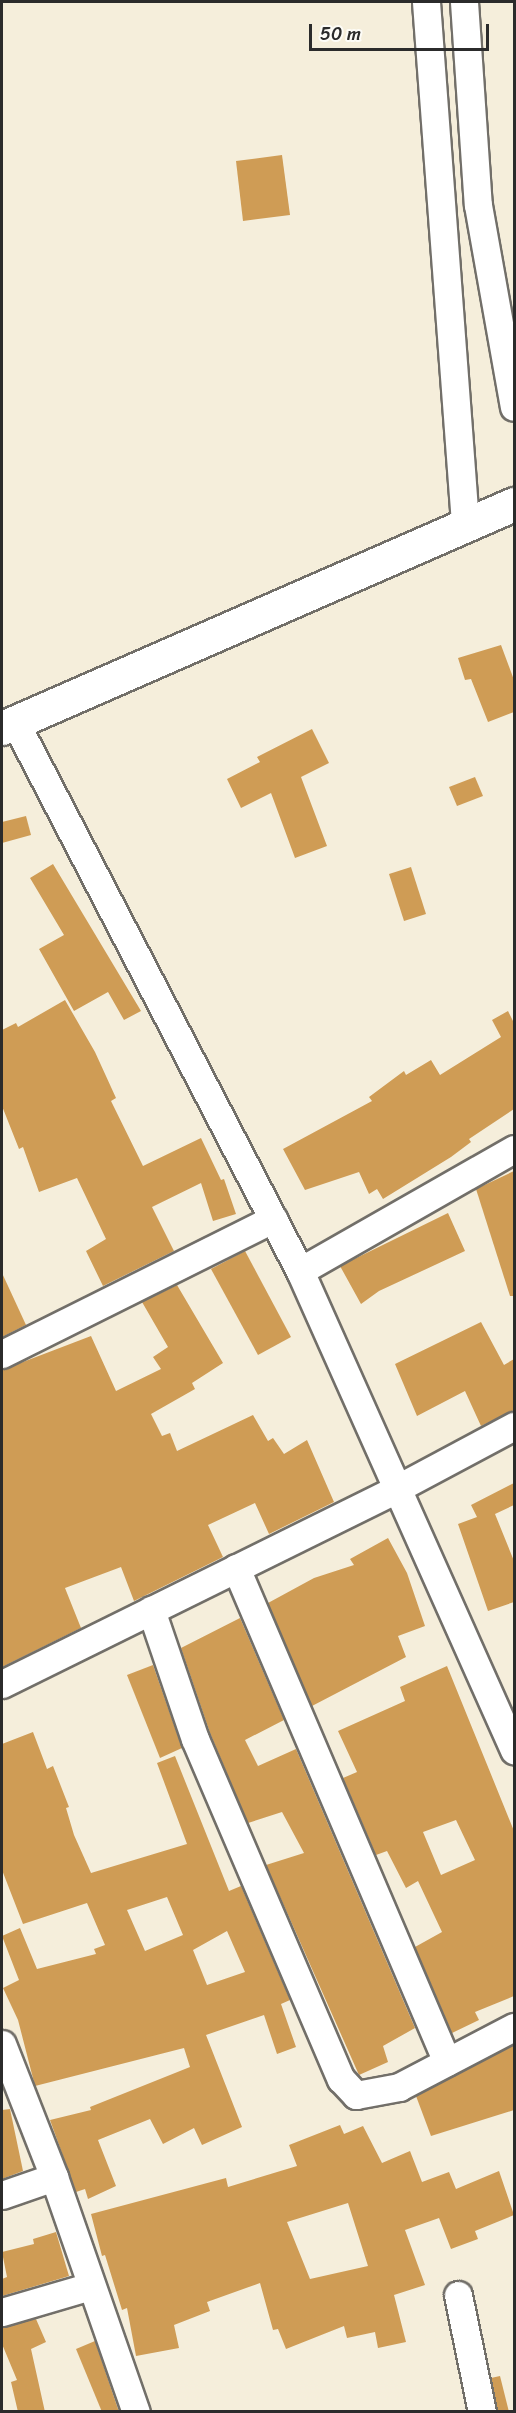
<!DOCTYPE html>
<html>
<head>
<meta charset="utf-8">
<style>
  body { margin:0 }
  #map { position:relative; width:516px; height:2413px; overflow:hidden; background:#f5eedb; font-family:Sriracha,sans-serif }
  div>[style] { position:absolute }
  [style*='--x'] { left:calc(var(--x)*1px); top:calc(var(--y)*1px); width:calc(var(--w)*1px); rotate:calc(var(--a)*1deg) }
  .building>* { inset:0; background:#cf9c55 }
  .roads { filter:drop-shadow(2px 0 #726f69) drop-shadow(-2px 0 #726f69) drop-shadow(0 2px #726f69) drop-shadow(0 -2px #726f69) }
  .minor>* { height:27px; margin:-13.5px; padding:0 13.5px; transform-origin:13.5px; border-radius:13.5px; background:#fff }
  .primary>* { height:33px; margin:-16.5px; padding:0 16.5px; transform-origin:16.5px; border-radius:16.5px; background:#fff }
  span { translate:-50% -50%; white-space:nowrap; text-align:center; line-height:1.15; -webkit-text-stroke:5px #fdfcf7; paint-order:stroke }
  .frame { position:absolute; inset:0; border:3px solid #2b2b2b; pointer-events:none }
  .scale { position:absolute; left:309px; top:24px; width:180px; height:27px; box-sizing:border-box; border:3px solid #2b2b2b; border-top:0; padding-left:8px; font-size:18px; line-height:21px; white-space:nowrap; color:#2b2b2b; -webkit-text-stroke:4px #fdfcf7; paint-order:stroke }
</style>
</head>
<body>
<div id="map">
  <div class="building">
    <div style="clip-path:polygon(282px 155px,290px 215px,243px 221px,236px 161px)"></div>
    <div style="clip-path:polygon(501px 645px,514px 680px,514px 712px,488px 722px,471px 679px,465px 680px,458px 658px)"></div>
    <div style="clip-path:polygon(312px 729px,329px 763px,301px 777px,327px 846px,295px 858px,271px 793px,241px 808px,227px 779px,260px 762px,257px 757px)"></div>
    <div style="clip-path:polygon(475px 777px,483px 796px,457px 806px,449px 787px)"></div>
    <div style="clip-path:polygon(26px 816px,31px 835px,2px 843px,2px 822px)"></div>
    <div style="clip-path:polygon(53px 864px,141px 1011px,124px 1020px,108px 992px,74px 1011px,39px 949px,64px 935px,30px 878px)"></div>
    <div style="clip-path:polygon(411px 867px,426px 914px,404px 921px,389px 874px)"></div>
    <div style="clip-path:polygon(65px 1000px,95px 1052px,116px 1098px,111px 1101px,143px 1166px,201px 1138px,221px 1180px,224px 1179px,236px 1214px,213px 1221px,201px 1183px,152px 1207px,174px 1251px,103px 1286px,86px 1251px,106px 1239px,77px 1178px,39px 1192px,23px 1147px,19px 1149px,2px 1106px,2px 1030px,16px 1023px,18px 1027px)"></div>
    <div style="clip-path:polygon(508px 1011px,514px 1023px,514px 1109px,469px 1139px,471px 1142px,451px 1157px,383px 1199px,377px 1189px,369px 1194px,359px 1172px,305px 1190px,283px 1149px,372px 1101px,369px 1097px,404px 1071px,406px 1075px,431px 1060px,440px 1075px,501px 1037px,492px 1020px)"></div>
    <div style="clip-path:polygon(514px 1171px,514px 1296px,510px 1296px,476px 1189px)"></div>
    <div style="clip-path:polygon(448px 1213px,465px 1251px,379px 1291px,361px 1304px,340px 1266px)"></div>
    <div style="clip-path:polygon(245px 1251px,291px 1337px,258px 1355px,211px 1269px)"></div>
    <div style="clip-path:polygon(2px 1273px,26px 1325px,2px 1337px)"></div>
    <div style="clip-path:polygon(177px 1285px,223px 1363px,192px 1383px,195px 1389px,151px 1414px,162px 1436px,170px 1433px,177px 1451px,253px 1415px,268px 1441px,273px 1438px,284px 1454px,307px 1440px,334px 1502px,269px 1534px,255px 1503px,208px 1525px,223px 1557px,134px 1601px,121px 1567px,65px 1588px,81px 1628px,2px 1667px,2px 1370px,91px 1336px,116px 1391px,161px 1369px,153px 1357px,168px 1347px,142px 1302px)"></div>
    <div style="clip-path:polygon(481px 1322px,504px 1365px,514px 1359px,514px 1410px,481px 1426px,465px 1391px,417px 1416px,395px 1364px)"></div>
    <div style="clip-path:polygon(514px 1483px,514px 1505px,495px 1514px,514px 1561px,514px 1602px,488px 1611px,458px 1524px,477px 1517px,471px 1505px)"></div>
    <div style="clip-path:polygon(388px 1538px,407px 1573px,425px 1626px,398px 1636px,406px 1657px,312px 1706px,268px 1603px,314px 1578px,354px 1565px,350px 1559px)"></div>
    <div style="clip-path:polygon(240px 1618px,284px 1720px,245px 1740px,258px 1766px,296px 1749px,415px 2028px,383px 2046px,388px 2062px,359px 2075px,266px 1865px,304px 1853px,282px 1812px,248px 1823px,210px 1733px,181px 1648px)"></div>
    <div style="clip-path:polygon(153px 1665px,182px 1748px,160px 1758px,127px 1675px)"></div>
    <div style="clip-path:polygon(evenodd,447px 1666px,514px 1831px,514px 1996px,475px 2012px,479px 2020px,452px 2033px,415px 1947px,442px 1932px,418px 1881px,406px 1888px,387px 1851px,376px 1855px,343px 1778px,357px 1772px,338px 1731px,405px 1701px,400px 1687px,447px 1666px,456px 1820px,475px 1860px,441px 1875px,423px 1832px,456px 1820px)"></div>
    <div style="clip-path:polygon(evenodd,33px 1732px,47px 1769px,53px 1766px,69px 1807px,66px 1808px,74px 1835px,91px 1873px,187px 1844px,157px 1763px,175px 1756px,229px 1891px,241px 1886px,290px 2000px,281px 2004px,296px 2047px,277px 2054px,264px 2015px,206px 2035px,242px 2127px,202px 2145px,194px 2128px,163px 2144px,150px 2119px,98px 2140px,116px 2186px,88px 2199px,85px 2189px,76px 2192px,50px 2120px,91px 2110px,90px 2107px,190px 2067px,184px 2048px,35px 2086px,18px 2020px,3px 1988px,19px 1980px,2px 1936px,20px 1928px,37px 1969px,96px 1954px,94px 1949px,105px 1945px,87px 1903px,23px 1924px,2px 1870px,2px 1744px,33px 1732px,167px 1897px,183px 1935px,145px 1951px,127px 1910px,167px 1897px,33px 1732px,227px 1931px,245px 1972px,207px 1985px,193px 1950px,227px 1931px)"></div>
    <div style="clip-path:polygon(514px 2045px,514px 2110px,431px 2136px,416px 2096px)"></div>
    <div style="clip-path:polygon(10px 2109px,23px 2171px,2px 2179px,2px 2110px)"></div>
    <div style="clip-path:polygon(evenodd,340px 2125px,344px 2134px,363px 2126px,382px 2163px,410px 2151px,422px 2182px,449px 2172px,456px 2189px,499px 2171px,514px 2215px,475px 2231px,478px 2239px,451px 2249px,439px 2218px,405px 2230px,425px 2285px,394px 2295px,406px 2342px,378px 2348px,375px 2332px,347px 2338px,344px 2326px,286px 2349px,278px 2329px,273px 2330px,260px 2283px,207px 2302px,210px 2311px,174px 2325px,179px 2348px,136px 2356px,127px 2308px,122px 2310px,105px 2255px,102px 2256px,91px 2214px,226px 2178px,228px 2187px,297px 2166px,289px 2145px,340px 2125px,348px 2203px,368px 2266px,310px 2279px,287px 2222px,348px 2203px)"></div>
    <div style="clip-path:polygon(56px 2232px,69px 2276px,2px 2296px,2px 2279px,7px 2277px,2px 2252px,34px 2244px,33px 2239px)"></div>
    <div style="clip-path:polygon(36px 2319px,46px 2342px,31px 2349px,45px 2412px,18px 2412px,11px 2382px,17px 2380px,2px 2344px,2px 2327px)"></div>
    <div style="clip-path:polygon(95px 2341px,119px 2412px,102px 2412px,76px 2349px)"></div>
    <div style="clip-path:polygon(500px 2376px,509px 2412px,497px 2412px,491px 2378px)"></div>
  </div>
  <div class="roads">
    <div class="minor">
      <div style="--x:426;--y:2;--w:522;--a:85.72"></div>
      <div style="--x:464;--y:2;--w:203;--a:86.1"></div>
      <div style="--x:478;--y:205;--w:205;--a:79.9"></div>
      <div style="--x:15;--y:722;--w:619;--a:62.57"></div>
      <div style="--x:300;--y:1271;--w:525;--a:65.93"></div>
      <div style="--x:300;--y:1271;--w:246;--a:-29.7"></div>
      <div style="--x:2;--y:1354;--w:303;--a:-26.5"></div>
      <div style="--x:236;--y:1568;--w:537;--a:66.87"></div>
      <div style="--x:151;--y:1610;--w:136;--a:71.2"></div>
      <div style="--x:195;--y:1739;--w:370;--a:66.8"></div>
      <div style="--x:341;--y:2079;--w:22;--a:47"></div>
      <div style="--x:356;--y:2095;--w:44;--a:-10.5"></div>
      <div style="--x:399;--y:2087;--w:130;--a:-27.6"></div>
      <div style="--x:2;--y:1684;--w:440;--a:-26.3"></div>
      <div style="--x:396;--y:1489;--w:134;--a:-28.1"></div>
      <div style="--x:2;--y:2044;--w:143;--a:68.6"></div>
      <div style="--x:54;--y:2177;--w:249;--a:70.8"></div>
      <div style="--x:2;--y:2195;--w:55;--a:-19.1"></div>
      <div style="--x:458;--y:2295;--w:119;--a:78.4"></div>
      <div style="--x:2;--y:2312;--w:93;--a:-16.3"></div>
    </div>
    <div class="primary">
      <div style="--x:2;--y:728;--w:559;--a:-23.63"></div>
    </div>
  </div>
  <div class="frame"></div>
  <div class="scale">50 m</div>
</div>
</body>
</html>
